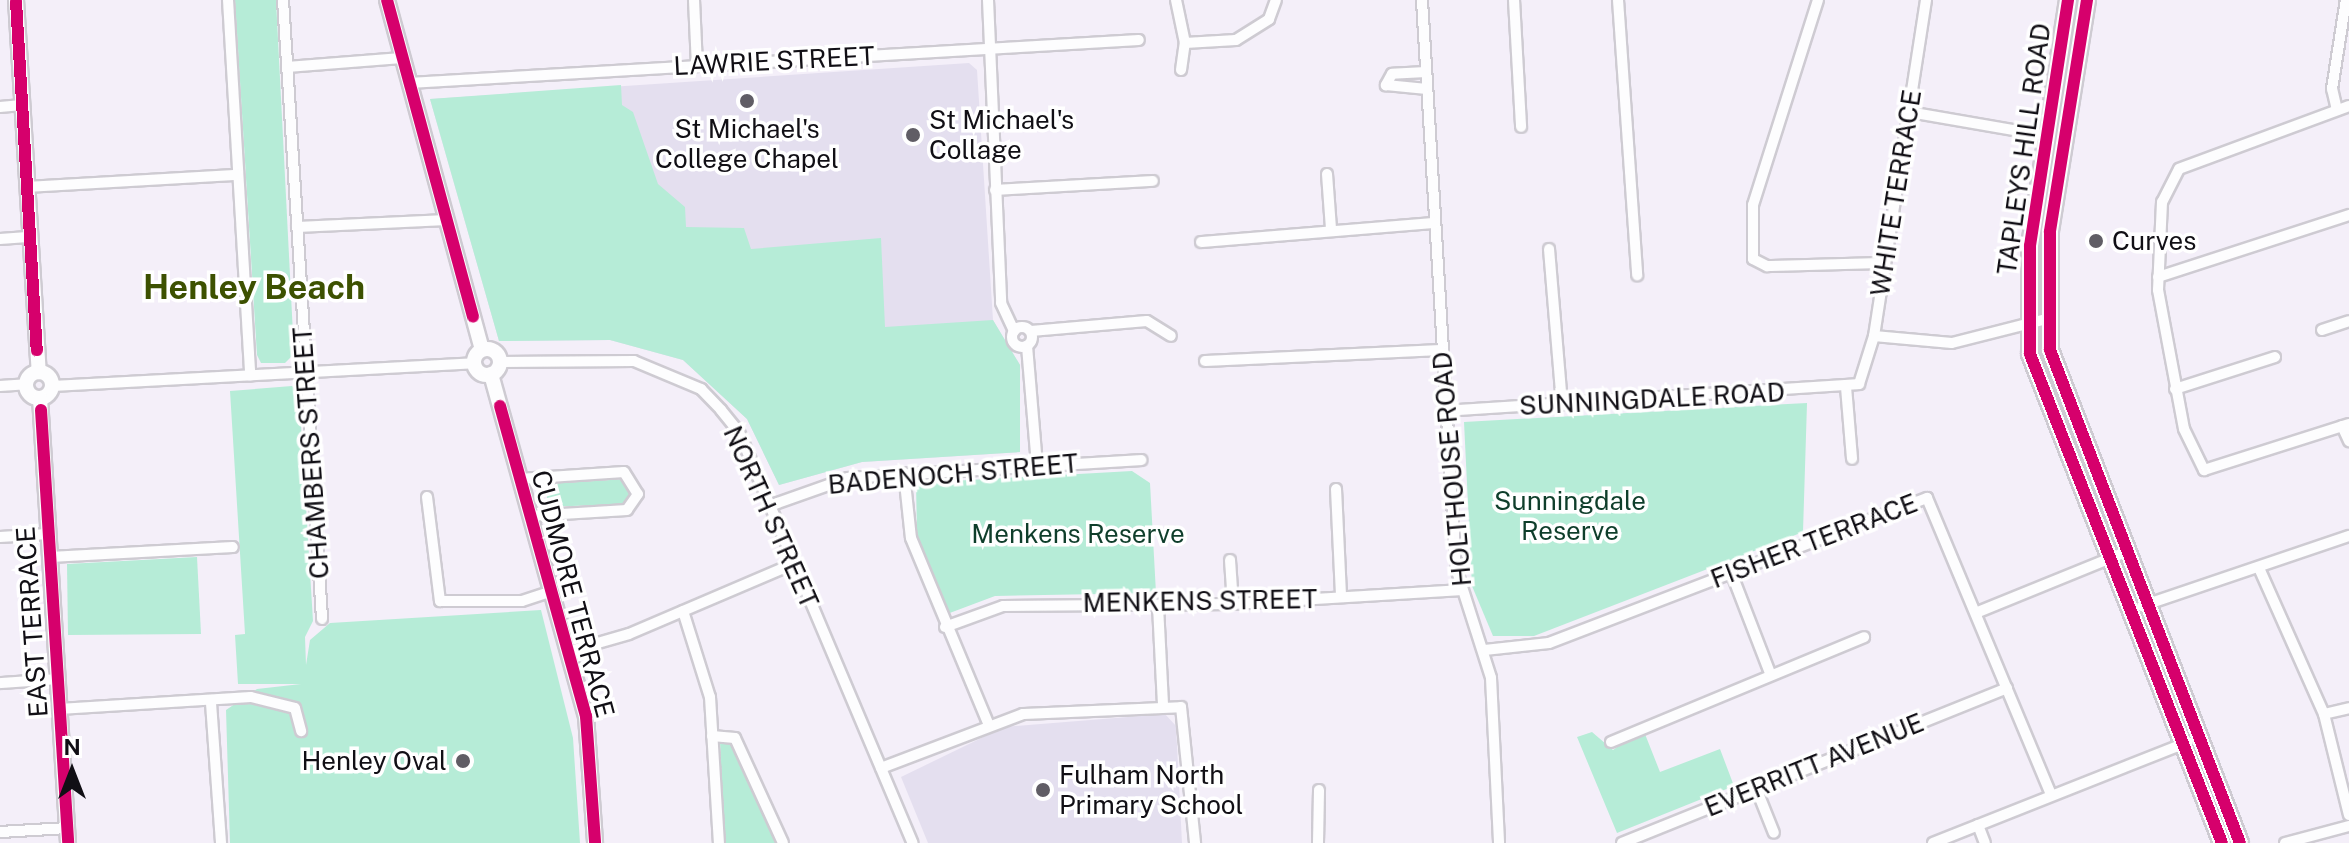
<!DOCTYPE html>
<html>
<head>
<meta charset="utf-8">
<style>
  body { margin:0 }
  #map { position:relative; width:2349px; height:843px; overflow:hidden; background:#f4eff9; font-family:"Public Sans",sans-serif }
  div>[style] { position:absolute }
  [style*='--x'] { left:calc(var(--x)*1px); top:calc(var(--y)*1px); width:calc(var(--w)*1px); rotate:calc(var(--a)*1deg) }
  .education>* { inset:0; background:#e4dfef }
  .green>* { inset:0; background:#b6ecd7 }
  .roads { filter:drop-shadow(2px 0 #cecbd2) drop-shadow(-2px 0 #cecbd2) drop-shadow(0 2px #cecbd2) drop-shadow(0 -2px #cecbd2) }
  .street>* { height:10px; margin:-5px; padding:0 5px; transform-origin:5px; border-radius:5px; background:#fdfdfe }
  .street>.ring { margin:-5px; padding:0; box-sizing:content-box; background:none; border:10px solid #fdfdfe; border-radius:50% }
  .secondary>* { height:14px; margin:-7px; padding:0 7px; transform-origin:7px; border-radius:7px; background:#fdfdfe }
  .secondary>.ring { margin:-7px; padding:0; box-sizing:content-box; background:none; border:14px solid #fdfdfe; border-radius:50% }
  .primary>* { height:16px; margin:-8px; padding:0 8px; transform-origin:8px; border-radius:8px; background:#fdfdfe }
  .cycleway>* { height:12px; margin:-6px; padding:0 6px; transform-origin:6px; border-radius:6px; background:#d6006c }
  .dots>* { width:22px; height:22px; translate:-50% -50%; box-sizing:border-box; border:4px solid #fff; border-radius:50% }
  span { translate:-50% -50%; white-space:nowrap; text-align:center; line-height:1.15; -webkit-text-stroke:7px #fff; paint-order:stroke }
  .street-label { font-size:26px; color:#110f15 }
  .poi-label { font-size:26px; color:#110f15 }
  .left { translate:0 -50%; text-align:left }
  .right { translate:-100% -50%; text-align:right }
  .park-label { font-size:26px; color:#0f3e2b }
  .district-label { font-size:34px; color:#3d5101; font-weight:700 }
  .north { position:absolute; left:32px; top:731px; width:80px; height:80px; -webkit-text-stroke:6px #fff; paint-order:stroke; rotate:0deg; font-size:22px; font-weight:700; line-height:32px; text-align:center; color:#110f15 }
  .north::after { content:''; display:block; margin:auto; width:28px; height:36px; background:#110f15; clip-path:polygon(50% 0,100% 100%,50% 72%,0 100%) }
</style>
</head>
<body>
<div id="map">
  <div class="education">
    <div style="clip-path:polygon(969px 63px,977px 70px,993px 320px,1020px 365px,1020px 452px,862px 462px,779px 485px,747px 419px,683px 360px,610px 340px,499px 341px,430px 99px)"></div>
    <div style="clip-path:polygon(1165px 714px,1176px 726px,1182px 843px,928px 843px,901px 777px,1004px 727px)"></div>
  </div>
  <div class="green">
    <div style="clip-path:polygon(235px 0,276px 0,294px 354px,285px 363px,261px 363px,257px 355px)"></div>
    <div style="clip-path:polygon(621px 85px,622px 105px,633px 112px,658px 184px,685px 207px,686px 227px,744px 228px,751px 249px,881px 238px,885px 327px,993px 320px,1020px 365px,1020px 452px,862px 462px,779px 485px,747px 419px,683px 360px,610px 340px,499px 341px,430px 99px)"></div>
    <div style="clip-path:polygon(292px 386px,299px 392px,313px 621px,305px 637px,306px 665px,310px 640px,330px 623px,541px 610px,573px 738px,580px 843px,230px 843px,226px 710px,257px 689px,301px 684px,238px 684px,235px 635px,245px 634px,230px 391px)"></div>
    <div style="clip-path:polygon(1807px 403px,1803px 532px,1534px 636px,1493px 636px,1472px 586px,1464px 422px)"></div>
    <div style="clip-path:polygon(1132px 471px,1150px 483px,1156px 593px,995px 596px,947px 614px,917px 534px,916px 483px)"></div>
    <div style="clip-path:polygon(626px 479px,632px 496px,622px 504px,547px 507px,547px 484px)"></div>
    <div style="clip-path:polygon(197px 557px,201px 634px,68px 635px,67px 564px)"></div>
    <div style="clip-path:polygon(1643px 729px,1660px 772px,1720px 749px,1734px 786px,1617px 833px,1577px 737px,1592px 732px,1613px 750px)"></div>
    <div style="clip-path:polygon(720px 741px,736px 747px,776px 843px,724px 843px)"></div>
  </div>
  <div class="roads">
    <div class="street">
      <div style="--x:228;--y:0;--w:376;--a:86.6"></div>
      <div style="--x:283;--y:0;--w:620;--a:86.39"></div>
      <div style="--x:694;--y:0;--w:65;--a:87.4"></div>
      <div style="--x:988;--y:0;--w:303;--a:87.5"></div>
      <div style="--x:1001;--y:303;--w:31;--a:65"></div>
      <div style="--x:1176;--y:0;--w:44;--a:78.2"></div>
      <div style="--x:1185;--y:43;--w:51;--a:-3.4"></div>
      <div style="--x:1236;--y:40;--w:39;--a:-32"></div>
      <div style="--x:1269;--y:19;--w:20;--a:-70"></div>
      <div style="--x:1422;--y:0;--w:569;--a:86.57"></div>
      <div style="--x:1456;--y:568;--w:115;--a:72.3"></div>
      <div style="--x:1491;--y:678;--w:165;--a:87.2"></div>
      <div style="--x:1514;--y:0;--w:127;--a:86.8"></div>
      <div style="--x:1618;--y:0;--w:276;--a:86"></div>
      <div style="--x:1818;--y:0;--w:215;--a:107.6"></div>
      <div style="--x:1753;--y:205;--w:54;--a:90"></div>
      <div style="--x:1753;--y:259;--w:16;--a:27"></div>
      <div style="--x:1767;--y:266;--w:118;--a:-1.5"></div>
      <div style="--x:287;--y:67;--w:115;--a:-4.5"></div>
      <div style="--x:1181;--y:70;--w:27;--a:-82"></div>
      <div style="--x:1426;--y:72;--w:34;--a:177"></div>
      <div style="--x:1392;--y:74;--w:13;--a:119"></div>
      <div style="--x:1386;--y:85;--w:41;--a:5.6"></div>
      <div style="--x:409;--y:83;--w:731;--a:-3.37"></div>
      <div style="--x:2349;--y:106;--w:181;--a:159.7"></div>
      <div style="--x:2179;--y:169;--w:37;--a:117"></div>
      <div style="--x:2162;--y:202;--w:88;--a:92.6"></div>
      <div style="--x:2158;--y:290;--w:141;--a:79.4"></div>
      <div style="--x:2184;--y:429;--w:46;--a:64"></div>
      <div style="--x:2204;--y:470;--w:152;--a:-17.6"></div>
      <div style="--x:0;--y:107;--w:22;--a:-5"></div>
      <div style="--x:2337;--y:110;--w:22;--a:-103"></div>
      <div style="--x:2332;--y:89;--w:90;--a:-81.1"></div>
      <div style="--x:1909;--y:112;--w:141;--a:9.8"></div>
      <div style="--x:1327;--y:174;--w:55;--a:85.8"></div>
      <div style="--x:27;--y:187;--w:211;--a:-3.3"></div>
      <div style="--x:995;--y:190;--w:158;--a:-3.3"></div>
      <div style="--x:297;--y:227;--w:150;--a:-2.7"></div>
      <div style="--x:0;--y:239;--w:31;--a:-4"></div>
      <div style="--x:1201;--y:242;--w:234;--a:-4.7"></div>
      <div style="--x:1549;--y:249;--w:156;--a:85.2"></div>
      <div style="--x:2158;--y:277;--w:201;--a:-18"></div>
      <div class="ring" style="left:1012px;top:327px;width:10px;height:10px"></div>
      <div style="--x:2322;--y:330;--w:28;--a:-18"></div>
      <div style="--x:1031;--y:331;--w:116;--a:-4.9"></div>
      <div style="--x:1147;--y:321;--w:28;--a:32"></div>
      <div style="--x:1874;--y:336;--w:78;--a:5.1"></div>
      <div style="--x:1952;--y:343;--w:97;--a:-14.3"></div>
      <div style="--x:1027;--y:346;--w:119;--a:85.2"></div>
      <div style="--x:1205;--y:361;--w:236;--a:-2.7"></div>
      <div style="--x:500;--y:362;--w:134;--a:-0.4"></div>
      <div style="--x:634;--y:361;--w:73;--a:22.7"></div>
      <div style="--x:701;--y:389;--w:29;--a:46"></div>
      <div style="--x:721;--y:410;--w:28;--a:51"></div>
      <div style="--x:739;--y:432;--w:446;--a:67.1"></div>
      <div style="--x:0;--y:386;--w:26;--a:-4"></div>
      <div style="--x:53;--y:386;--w:421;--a:-3.1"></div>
      <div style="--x:1846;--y:387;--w:72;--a:85.2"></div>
      <div style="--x:2175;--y:389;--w:105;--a:-17.7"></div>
      <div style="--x:1444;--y:411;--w:416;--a:-3.7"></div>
      <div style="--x:1859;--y:384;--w:50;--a:-72.6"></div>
      <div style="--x:1874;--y:336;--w:340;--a:-81.2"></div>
      <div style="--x:2342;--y:426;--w:17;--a:65"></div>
      <div style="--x:904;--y:473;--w:65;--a:83.9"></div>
      <div style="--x:911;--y:538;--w:200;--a:67.4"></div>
      <div style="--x:519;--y:479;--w:105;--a:-3.8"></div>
      <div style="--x:624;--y:472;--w:26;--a:58"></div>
      <div style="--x:638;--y:494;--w:19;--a:125"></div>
      <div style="--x:627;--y:510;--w:98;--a:176.5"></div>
      <div style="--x:1336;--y:489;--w:108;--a:87.3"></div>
      <div style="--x:427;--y:497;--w:105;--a:82.9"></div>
      <div style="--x:440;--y:601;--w:82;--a:0"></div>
      <div style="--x:522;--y:601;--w:32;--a:-18"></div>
      <div style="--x:769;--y:506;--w:84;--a:-19.5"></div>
      <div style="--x:848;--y:478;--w:294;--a:-3.5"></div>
      <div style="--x:0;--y:537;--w:48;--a:-3.6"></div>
      <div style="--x:50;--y:557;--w:183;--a:-3.1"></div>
      <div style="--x:1230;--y:560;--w:44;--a:86.1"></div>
      <div style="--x:2259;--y:568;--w:160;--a:66"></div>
      <div style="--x:2324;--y:714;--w:104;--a:76.1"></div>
      <div style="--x:1731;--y:572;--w:108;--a:68.9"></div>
      <div style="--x:1158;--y:606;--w:99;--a:87.1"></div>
      <div style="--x:2142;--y:606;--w:219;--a:-18.7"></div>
      <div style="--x:683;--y:611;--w:90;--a:72.6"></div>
      <div style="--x:710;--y:697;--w:146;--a:86.5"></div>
      <div style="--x:1978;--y:612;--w:157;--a:-22.1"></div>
      <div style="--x:945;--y:627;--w:62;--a:-19.9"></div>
      <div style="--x:1003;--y:606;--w:230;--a:-0.5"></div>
      <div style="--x:1233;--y:604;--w:226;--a:-3.5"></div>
      <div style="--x:1485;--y:650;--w:64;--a:-6.2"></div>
      <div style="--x:1549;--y:643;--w:405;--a:-21"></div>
      <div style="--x:1927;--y:498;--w:322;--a:67.3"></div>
      <div style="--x:570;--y:651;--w:61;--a:-16.1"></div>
      <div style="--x:629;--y:634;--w:178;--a:-23.1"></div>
      <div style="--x:0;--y:683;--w:57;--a:-4"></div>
      <div style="--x:211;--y:703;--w:140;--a:85.9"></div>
      <div style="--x:59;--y:709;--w:192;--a:-3.6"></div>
      <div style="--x:251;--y:697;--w:45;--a:14"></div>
      <div style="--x:295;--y:708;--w:24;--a:75"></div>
      <div style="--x:2324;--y:714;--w:26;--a:-13"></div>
      <div style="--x:712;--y:736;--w:23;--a:5"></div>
      <div style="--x:735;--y:738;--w:115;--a:65.4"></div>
      <div style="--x:1611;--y:742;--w:274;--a:-22.5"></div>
      <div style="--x:881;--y:768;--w:152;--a:-20.8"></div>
      <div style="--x:1023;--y:714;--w:158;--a:-2.5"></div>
      <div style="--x:1181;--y:707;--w:137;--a:84.1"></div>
      <div style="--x:1756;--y:788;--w:48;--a:68.2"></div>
      <div style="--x:1978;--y:825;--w:19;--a:69"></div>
      <div style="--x:0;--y:832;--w:67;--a:-3.4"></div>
      <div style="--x:1318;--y:843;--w:53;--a:-88.9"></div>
      <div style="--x:1622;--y:843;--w:415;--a:-21.9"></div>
      <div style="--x:1933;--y:843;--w:274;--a:-21.6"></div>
      <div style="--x:2285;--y:843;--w:66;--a:-14.9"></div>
    </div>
    <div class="secondary">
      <div style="--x:16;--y:0;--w:373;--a:86.5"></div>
      <div style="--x:387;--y:0;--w:362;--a:74.8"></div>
      <div class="ring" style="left:474px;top:349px;width:12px;height:12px"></div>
      <div class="ring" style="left:26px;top:372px;width:12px;height:12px"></div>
      <div style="--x:491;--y:374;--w:355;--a:74.5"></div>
      <div style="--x:586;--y:716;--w:127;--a:85.9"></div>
      <div style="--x:40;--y:398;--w:446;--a:86.4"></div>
    </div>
    <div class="primary">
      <div style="--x:2068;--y:0;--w:249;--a:98.8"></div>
      <div style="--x:2030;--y:246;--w:108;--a:90"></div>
      <div style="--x:2030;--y:354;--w:525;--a:68.56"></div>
      <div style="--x:2087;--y:0;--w:235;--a:99.1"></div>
      <div style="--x:2050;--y:232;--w:118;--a:90"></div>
      <div style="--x:2050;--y:350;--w:528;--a:68.92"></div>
    </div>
  </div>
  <div class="cycleway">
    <div style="--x:387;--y:0;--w:328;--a:74.8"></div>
    <div style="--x:2068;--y:0;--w:249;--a:98.8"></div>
    <div style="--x:2030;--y:246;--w:108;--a:90"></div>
    <div style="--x:2030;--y:354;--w:525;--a:68.56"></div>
    <div style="--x:2087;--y:0;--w:235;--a:99.1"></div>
    <div style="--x:2050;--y:232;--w:118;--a:90"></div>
    <div style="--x:2050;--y:350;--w:528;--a:68.92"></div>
    <div style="--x:16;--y:1;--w:350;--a:86.6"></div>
    <div style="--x:500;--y:406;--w:322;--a:74.5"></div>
    <div style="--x:586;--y:716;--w:127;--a:85.9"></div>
    <div style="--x:41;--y:410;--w:434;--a:86.4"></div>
  </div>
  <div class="dots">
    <div style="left:747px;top:101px;background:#605d65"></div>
    <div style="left:913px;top:135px;background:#605d65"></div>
    <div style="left:2096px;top:241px;background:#605d65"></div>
    <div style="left:463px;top:761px;background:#605d65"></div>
    <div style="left:1043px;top:790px;background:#605d65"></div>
  </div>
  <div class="street-label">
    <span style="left:774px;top:61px;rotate:-3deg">LAWRIE STREET</span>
    <span style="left:2024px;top:149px;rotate:-82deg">TAPLEYS HILL ROAD</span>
    <span style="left:1896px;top:193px;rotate:-81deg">WHITE TERRACE</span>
    <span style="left:1652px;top:399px;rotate:-3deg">SUNNINGDALE ROAD</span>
    <span style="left:311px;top:453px;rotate:-94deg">CHAMBERS STREET</span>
    <span style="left:1452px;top:469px;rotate:-95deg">HOLTHOUSE ROAD</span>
    <span style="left:953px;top:474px;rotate:-5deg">BADENOCH STREET</span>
    <span style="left:771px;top:517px;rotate:66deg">NORTH STREET</span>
    <span style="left:1814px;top:541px;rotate:-21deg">FISHER TERRACE</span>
    <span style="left:573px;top:594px;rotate:75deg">CUDMORE TERRACE</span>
    <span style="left:1200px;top:601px;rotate:-1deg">MENKENS STREET</span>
    <span style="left:32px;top:622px;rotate:-94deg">EAST TERRACE</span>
    <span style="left:1814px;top:765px;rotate:-22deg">EVERRITT AVENUE</span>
  </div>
  <div class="poi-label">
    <span class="left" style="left:929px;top:135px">St Michael's<br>Collage</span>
    <span style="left:747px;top:144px">St Michael's<br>College Chapel</span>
    <span class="left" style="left:2112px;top:241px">Curves</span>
    <span class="right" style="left:447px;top:761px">Henley Oval</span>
    <span class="left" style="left:1059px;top:790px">Fulham North<br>Primary School</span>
  </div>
  <div class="park-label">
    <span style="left:1570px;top:516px">Sunningdale<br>Reserve</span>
    <span style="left:1078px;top:534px">Menkens Reserve</span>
  </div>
  <div class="district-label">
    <span style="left:254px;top:288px">Henley Beach</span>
  </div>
  <div class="north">N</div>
</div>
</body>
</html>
